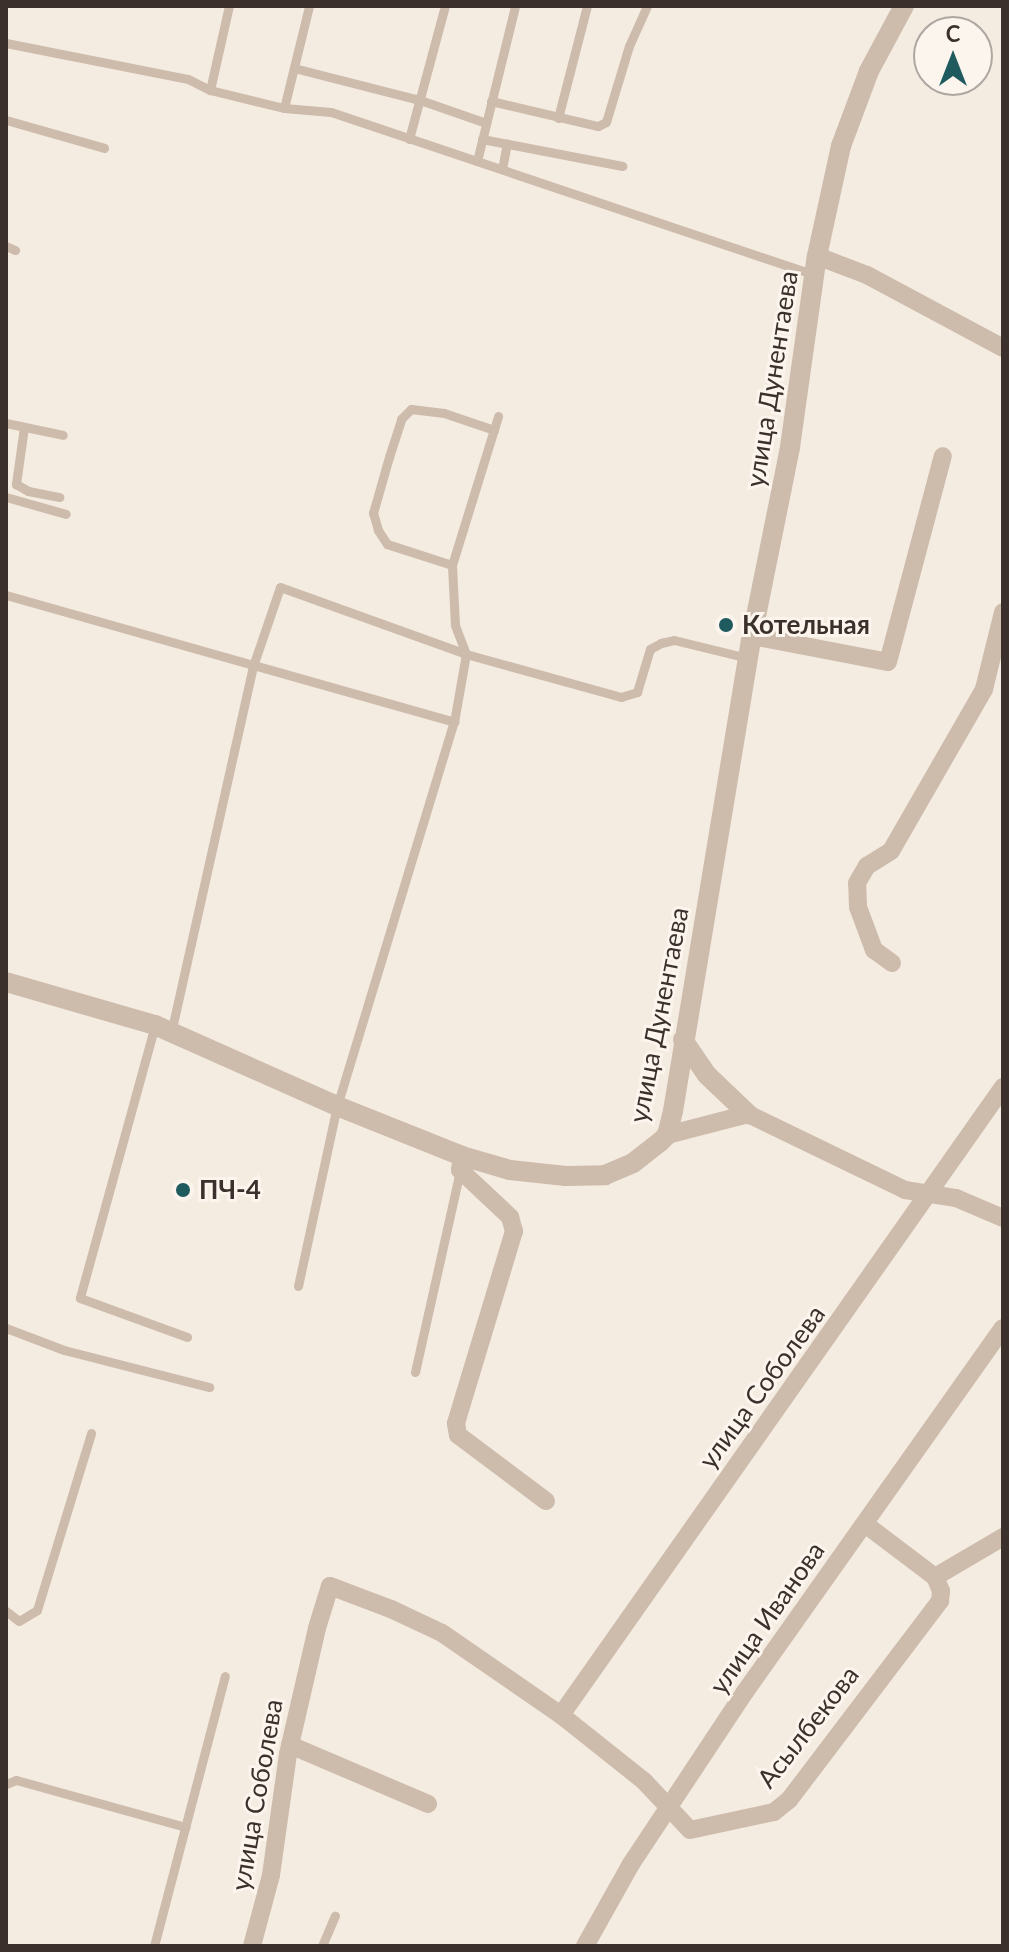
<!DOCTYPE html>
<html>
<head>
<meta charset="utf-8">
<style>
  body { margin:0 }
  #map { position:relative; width:1009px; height:1952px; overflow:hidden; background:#f4ebe1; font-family:Lato,sans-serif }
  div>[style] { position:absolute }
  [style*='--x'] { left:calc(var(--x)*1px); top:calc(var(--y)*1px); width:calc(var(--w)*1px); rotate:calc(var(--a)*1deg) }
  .service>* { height:9px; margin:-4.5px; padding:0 4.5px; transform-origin:4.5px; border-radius:4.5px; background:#cdbbac }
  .minor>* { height:18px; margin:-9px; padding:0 9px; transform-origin:9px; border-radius:9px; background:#cdbbac }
  .tertiary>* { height:20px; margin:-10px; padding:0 10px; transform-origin:10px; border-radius:10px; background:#cdbbac }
  .dots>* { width:22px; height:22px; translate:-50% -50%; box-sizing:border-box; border:4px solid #fbf5ee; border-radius:50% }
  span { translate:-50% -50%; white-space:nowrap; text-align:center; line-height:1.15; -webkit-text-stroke:6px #fbf5ee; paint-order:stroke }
  .street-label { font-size:26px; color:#3b302b }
  .poi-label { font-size:26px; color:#3b302b; font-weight:700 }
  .left { translate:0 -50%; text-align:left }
  .frame { position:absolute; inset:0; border:8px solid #3b302b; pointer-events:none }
  .north { position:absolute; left:913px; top:16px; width:80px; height:80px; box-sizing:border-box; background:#fbf5ee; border:2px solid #aea6a0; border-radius:50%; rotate:0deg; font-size:22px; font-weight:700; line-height:32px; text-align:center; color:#3b302b }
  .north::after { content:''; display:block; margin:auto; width:28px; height:36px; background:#1f5a5e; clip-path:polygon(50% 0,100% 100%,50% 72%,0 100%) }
</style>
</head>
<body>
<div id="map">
  <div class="service">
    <div style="--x:6;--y:43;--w:186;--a:11.2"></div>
    <div style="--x:188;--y:79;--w:25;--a:27"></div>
    <div style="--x:210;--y:90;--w:76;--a:13.7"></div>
    <div style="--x:284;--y:108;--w:47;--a:4.9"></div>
    <div style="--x:331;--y:112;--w:511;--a:18.61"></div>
    <div style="--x:294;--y:68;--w:130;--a:14.3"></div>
    <div style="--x:420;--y:100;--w:70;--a:19.2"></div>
    <div style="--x:210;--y:90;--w:86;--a:-77.3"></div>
    <div style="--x:491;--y:101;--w:110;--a:13.2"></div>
    <div style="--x:598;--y:126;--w:9;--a:-27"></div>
    <div style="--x:606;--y:122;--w:79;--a:-73.2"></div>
    <div style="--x:629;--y:46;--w:44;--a:-65.8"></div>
    <div style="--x:284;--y:108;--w:105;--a:-76.2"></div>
    <div style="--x:558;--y:118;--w:116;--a:-75.5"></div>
    <div style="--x:6;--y:120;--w:102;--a:15.9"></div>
    <div style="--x:409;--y:139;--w:138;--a:-74.9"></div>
    <div style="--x:482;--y:139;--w:143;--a:10.9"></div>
    <div style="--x:477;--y:161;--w:160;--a:-76.2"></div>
    <div style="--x:502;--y:169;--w:26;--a:-79"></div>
    <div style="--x:6;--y:246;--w:10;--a:24"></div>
    <div style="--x:6;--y:423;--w:58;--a:11.9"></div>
    <div style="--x:24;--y:427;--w:58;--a:98"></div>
    <div style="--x:16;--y:484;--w:14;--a:30"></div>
    <div style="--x:28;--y:491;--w:32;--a:11"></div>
    <div style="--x:6;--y:497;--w:62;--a:15.8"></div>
    <div style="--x:452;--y:565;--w:68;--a:-162.1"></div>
    <div style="--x:387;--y:544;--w:17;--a:-123"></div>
    <div style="--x:378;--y:530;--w:18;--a:-106"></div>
    <div style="--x:373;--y:513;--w:58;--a:-74.1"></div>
    <div style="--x:389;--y:457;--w:40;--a:-72"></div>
    <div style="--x:401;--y:419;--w:14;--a:-45"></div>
    <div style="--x:411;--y:409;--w:33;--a:7"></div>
    <div style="--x:444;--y:413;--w:53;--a:18.8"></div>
    <div style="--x:6;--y:595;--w:466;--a:15.8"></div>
    <div style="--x:155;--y:1025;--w:283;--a:105.4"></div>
    <div style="--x:80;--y:1298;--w:114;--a:20"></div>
    <div style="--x:171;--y:1033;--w:376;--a:-77.4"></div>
    <div style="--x:253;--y:666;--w:83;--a:-71.1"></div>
    <div style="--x:280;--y:587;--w:198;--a:19.8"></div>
    <div style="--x:466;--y:654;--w:161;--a:15.5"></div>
    <div style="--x:621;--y:697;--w:17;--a:-17"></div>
    <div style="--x:637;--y:692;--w:45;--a:-73.2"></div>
    <div style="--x:650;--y:649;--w:13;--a:-29"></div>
    <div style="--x:661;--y:643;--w:13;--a:-13"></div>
    <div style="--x:674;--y:640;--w:76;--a:13.7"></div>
    <div style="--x:298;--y:1286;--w:184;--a:-77.8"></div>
    <div style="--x:337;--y:1106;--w:401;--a:-73.1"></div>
    <div style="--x:454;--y:722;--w:69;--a:-80"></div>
    <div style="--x:466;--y:654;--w:31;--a:-111"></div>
    <div style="--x:455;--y:625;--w:60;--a:-92.9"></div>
    <div style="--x:452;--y:565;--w:156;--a:-72.8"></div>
    <div style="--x:6;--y:1328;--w:62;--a:20.8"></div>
    <div style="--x:64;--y:1350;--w:150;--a:14.3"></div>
    <div style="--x:415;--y:1372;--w:207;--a:-77.4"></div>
    <div style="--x:6;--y:1611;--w:16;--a:38"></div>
    <div style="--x:19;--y:1621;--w:21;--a:-31"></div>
    <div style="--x:37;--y:1610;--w:185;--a:-73"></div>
    <div style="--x:6;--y:1784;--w:11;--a:-22"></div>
    <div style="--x:16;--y:1780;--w:176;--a:15.5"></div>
    <div style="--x:154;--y:1946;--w:279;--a:-75.3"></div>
    <div style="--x:322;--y:1946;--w:33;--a:-67"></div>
  </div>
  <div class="minor">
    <div style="--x:817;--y:256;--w:53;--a:20.8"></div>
    <div style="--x:867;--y:275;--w:154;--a:28.2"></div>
    <div style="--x:752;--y:636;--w:138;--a:10.8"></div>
    <div style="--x:888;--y:662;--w:213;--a:-75.1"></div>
    <div style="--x:892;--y:963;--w:22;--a:-144"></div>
    <div style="--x:874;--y:950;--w:46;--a:-110.4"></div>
    <div style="--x:858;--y:907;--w:24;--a:-92"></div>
    <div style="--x:857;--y:883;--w:20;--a:-60"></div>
    <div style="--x:867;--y:866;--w:28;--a:-32"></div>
    <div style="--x:891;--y:851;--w:187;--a:-60.1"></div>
    <div style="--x:984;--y:689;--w:79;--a:-76.1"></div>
    <div style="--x:667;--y:1135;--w:84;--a:-14.5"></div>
    <div style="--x:748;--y:1114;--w:174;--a:25.8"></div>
    <div style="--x:905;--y:1190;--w:52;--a:8.9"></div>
    <div style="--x:956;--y:1198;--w:51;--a:23.1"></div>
    <div style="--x:462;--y:1156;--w:14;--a:98"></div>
    <div style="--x:460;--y:1170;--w:69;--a:43.2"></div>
    <div style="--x:510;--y:1217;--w:15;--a:74"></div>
    <div style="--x:514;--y:1231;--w:201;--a:106.8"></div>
    <div style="--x:456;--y:1423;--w:12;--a:81"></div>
    <div style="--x:458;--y:1435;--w:110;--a:36.9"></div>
    <div style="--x:865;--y:1524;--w:88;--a:37.1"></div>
    <div style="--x:935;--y:1577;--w:79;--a:-30.5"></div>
    <div style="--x:561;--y:1715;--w:768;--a:-54.86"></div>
    <div style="--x:290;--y:1745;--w:150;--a:23.1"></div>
    <div style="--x:252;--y:1946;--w:73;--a:-75"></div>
    <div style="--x:271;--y:1875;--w:122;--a:-82"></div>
    <div style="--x:288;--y:1754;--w:129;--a:-77"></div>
    <div style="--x:317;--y:1628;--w:44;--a:-72.8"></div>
    <div style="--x:330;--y:1586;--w:65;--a:20.7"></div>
    <div style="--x:391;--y:1609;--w:56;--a:25.2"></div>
    <div style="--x:442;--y:1633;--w:145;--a:34.6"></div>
    <div style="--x:561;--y:1715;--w:106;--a:38.5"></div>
    <div style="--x:644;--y:1781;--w:67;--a:46.8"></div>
    <div style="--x:690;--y:1830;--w:86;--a:-12.1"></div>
    <div style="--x:774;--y:1812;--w:19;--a:-39"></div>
    <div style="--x:789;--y:1800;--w:250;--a:-52.8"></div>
    <div style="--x:940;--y:1601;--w:10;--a:-84"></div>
    <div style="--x:941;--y:1591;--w:15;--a:-113"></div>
    <div style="--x:585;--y:1946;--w:94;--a:-60.7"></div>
    <div style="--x:631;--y:1864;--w:206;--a:-56.5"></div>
    <div style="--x:745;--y:1692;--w:446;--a:-54.7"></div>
  </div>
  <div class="tertiary">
    <div style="--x:6;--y:982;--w:155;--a:16.1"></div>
    <div style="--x:155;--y:1025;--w:199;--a:24"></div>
    <div style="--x:337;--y:1106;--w:135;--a:21.8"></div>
    <div style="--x:462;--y:1156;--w:50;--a:16.3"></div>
    <div style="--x:510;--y:1170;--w:56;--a:6.1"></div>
    <div style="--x:566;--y:1176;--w:39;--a:-1"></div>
    <div style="--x:605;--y:1175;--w:30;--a:-23"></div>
    <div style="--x:633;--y:1163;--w:33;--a:-38"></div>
    <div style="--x:659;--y:1143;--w:11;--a:-45"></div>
    <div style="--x:667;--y:1135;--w:25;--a:-76"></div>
    <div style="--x:673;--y:1111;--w:482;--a:-80.6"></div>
    <div style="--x:752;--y:636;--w:193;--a:-78.6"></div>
    <div style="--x:790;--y:447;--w:193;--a:-82"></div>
    <div style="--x:817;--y:256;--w:113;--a:-77.7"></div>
    <div style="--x:841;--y:146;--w:80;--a:-69.5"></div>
    <div style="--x:869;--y:71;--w:74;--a:-61.7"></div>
    <div style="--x:683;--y:1040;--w:42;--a:55.6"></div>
    <div style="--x:707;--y:1075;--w:57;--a:43.6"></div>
  </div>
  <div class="dots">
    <div style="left:726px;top:625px;background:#1f5a5e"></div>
    <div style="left:183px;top:1190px;background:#1f5a5e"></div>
  </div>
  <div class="street-label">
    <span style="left:772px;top:379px;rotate:-81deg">улица Дунентаева</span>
    <span style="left:659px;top:1015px;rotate:-79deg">улица Дунентаева</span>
    <span style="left:762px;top:1387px;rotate:-54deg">улица Соболева</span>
    <span style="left:767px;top:1618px;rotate:-55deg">улица Иванова</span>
    <span style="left:808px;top:1727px;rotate:-52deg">Асылбекова</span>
    <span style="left:257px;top:1795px;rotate:-80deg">улица Соболева</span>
  </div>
  <div class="poi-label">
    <span class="left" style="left:742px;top:625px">Котельная</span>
    <span class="left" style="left:199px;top:1190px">ПЧ-4</span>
  </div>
  <div class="frame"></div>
  <div class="north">С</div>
</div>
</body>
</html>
